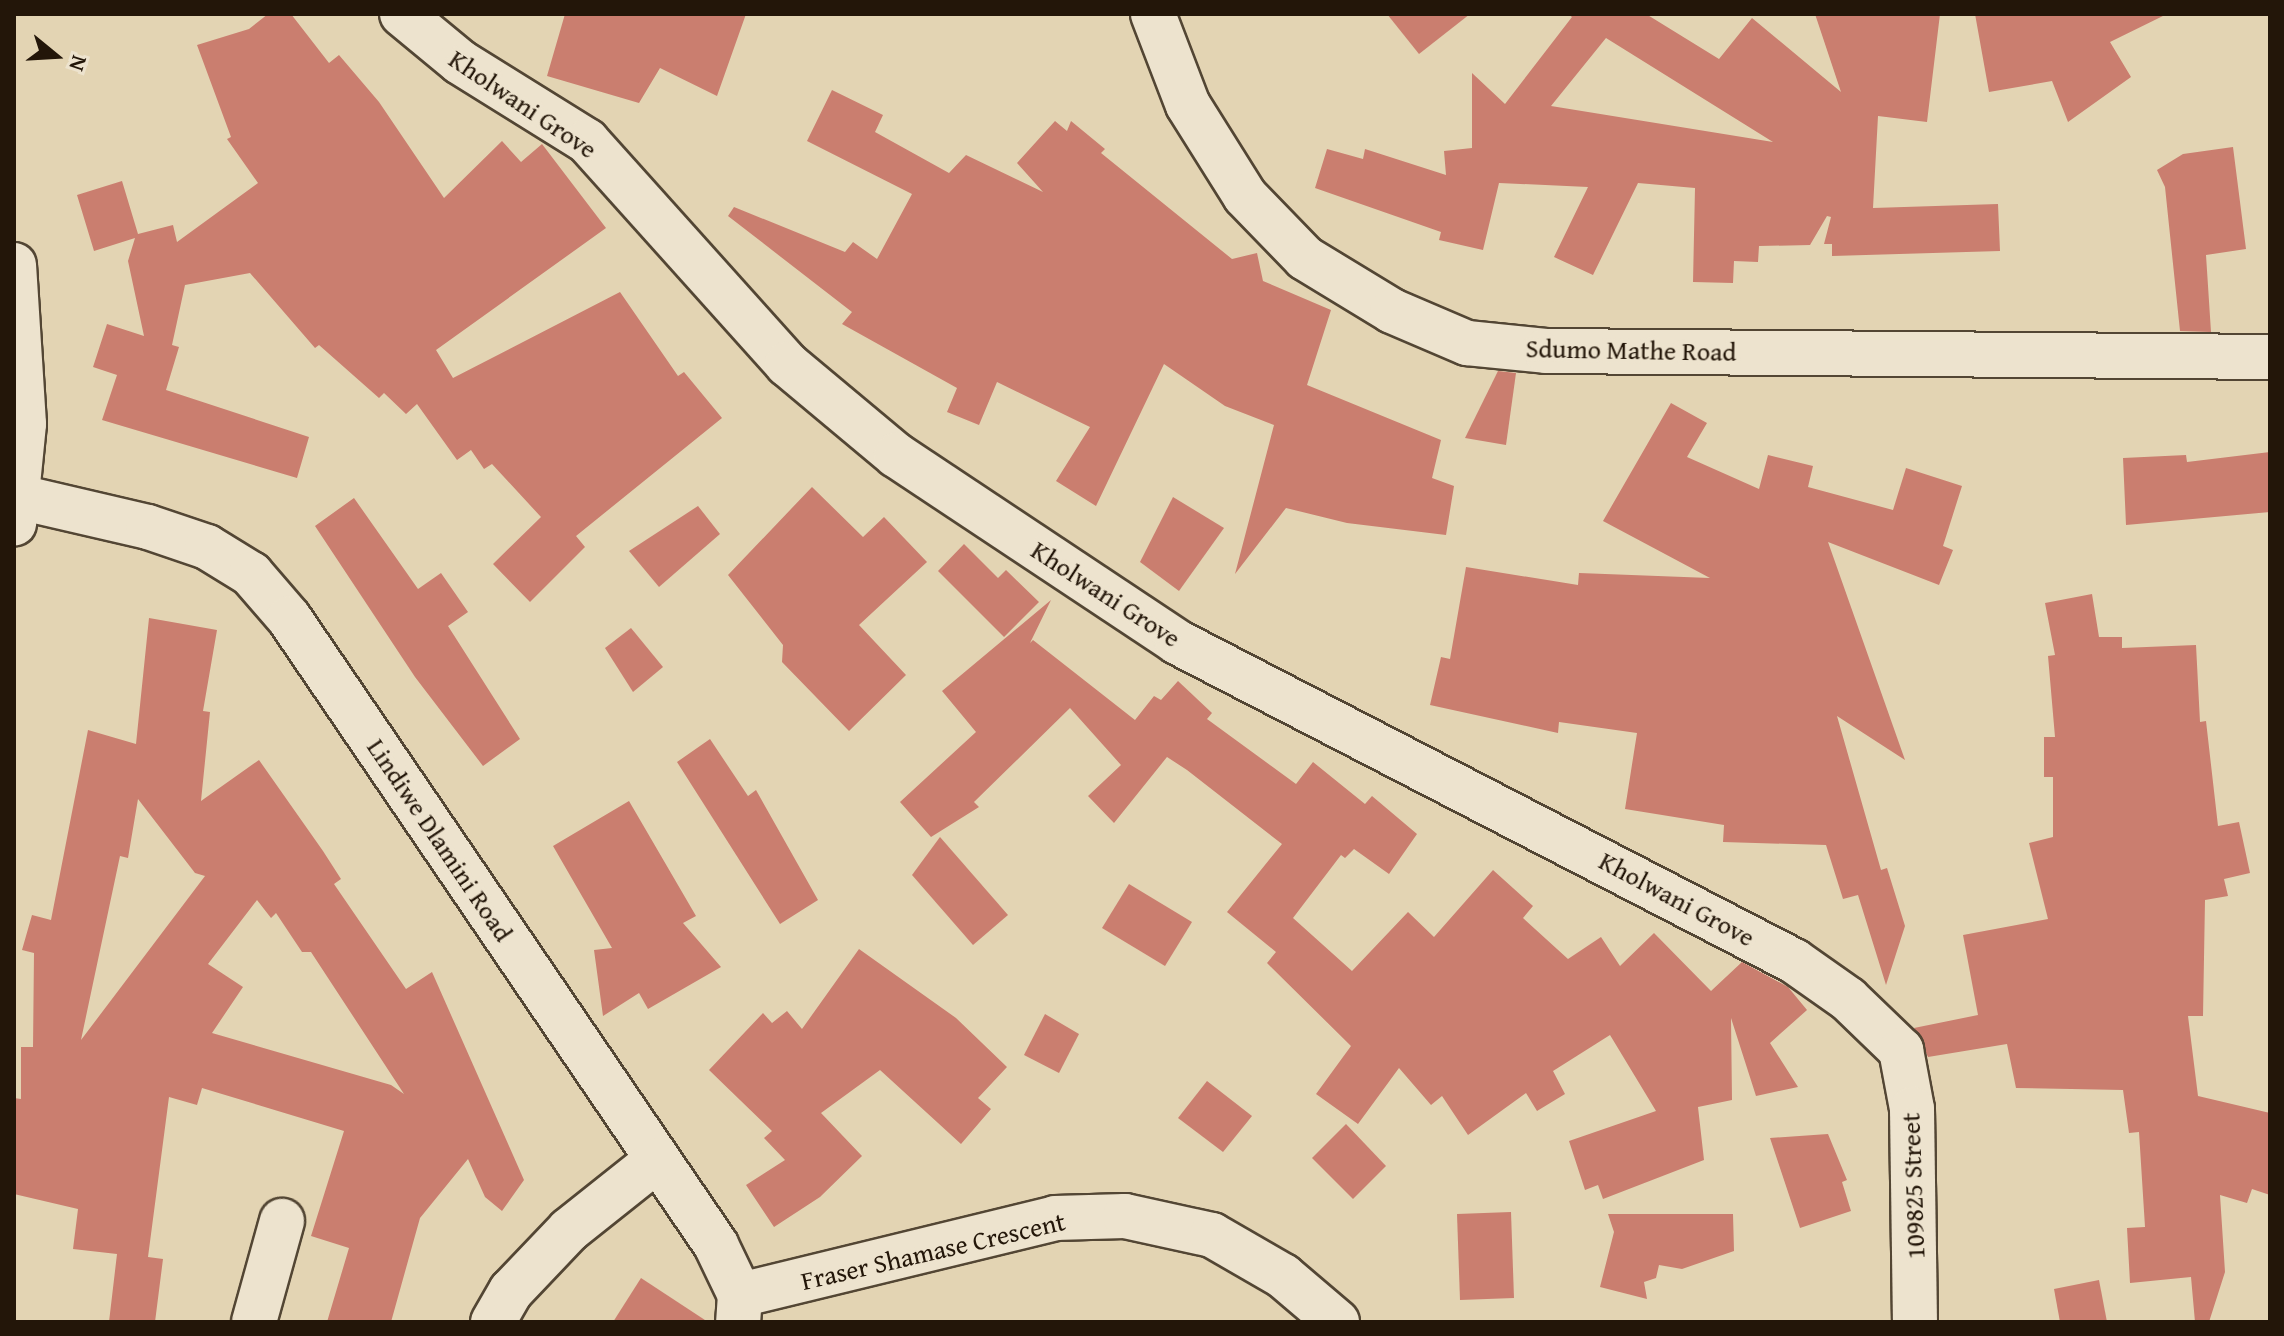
<!DOCTYPE html>
<html>
<head>
<meta charset="utf-8">
<style>
  body { margin:0 }
  #map { position:relative; width:2284px; height:1336px; overflow:hidden; background:#e3d4b3; font-family:"Gentium Book Plus",serif }
  div>[style] { position:absolute }
  [style*='--x'] { left:calc(var(--x)*1px); top:calc(var(--y)*1px); width:calc(var(--w)*1px); rotate:calc(var(--a)*1deg) }
  .building>* { inset:0; background:#ca7e6f }
  .roads { filter:drop-shadow(2px 0 #534634) drop-shadow(-2px 0 #534634) drop-shadow(0 2px #534634) drop-shadow(0 -2px #534634) }
  .minor>* { height:44px; margin:-22px; padding:0 22px; transform-origin:22px; border-radius:22px; background:#ede3ce }
  span { translate:-50% -50%; white-space:nowrap; text-align:center; line-height:1.15; -webkit-text-stroke:8px #ede3ce; paint-order:stroke }
  .street-label { font-size:26px; color:#231609 }
  .frame { position:absolute; inset:0; border:16px solid #231609; pointer-events:none }
  .north { position:absolute; left:16px; top:16px; width:80px; height:80px; -webkit-text-stroke:6px #ede3ce; paint-order:stroke; rotate:108deg; font-size:22px; font-weight:700; line-height:32px; text-align:center; color:#231609 }
  .north::after { content:''; display:block; margin:auto; width:28px; height:36px; background:#231609; clip-path:polygon(50% 0,100% 100%,50% 72%,0 100%) }
</style>
</head>
<body>
<div id="map">
  <div class="building">
    <div style="clip-path:polygon(268px 14px,291px 14px,329px 63px,339px 55px,379px 102px,444px 198px,502px 141px,521px 162px,542px 144px,606px 228px,436px 350px,453px 378px,620px 292px,678px 376px,684px 372px,722px 418px,576px 536px,585px 547px,530px 602px,493px 564px,541px 517px,492px 464px,484px 469px,471px 450px,457px 460px,417px 404px,406px 414px,384px 393px,379px 398px,319px 345px,315px 348px,250px 273px,185px 285px,172px 345px,179px 347px,166px 390px,309px 437px,297px 478px,102px 420px,117px 375px,93px 367px,107px 324px,144px 336px,128px 261px,135px 238px,94px 251px,77px 195px,122px 181px,138px 234px,173px 225px,177px 242px,258px 183px,227px 139px,231px 137px,197px 45px,249px 29px)"></div>
    <div style="clip-path:polygon(565px 14px,746px 14px,717px 96px,660px 68px,639px 103px,547px 76px)"></div>
    <div style="clip-path:polygon(1387px 14px,1470px 14px,1419px 54px)"></div>
    <div style="clip-path:polygon(evenodd,1568px 14px,1646px 14px,1719px 59px,1752px 18px,1841px 92px,1815px 14px,1940px 14px,1927px 122px,1878px 116px,1873px 208px,1998px 204px,2000px 251px,1832px 256px,1832px 244px,1824px 244px,1831px 217px,1827px 216px,1810px 245px,1759px 246px,1758px 262px,1734px 261px,1733px 283px,1693px 282px,1695px 188px,1638px 183px,1593px 275px,1554px 257px,1588px 187px,1499px 183px,1483px 250px,1439px 240px,1441px 232px,1315px 188px,1327px 149px,1363px 159px,1365px 149px,1446px 175px,1444px 151px,1472px 148px,1472px 73px,1505px 104px,1572px 17px,1568px 14px,1606px 38px,1773px 142px,1551px 106px,1606px 38px)"></div>
    <div style="clip-path:polygon(1975px 14px,2167px 14px,2110px 42px,2131px 77px,2068px 122px,2052px 81px,1989px 92px)"></div>
    <div style="clip-path:polygon(832px 90px,883px 115px,875px 132px,949px 173px,966px 155px,1043px 192px,1017px 163px,1055px 121px,1067px 131px,1071px 121px,1105px 149px,1101px 153px,1232px 259px,1257px 253px,1263px 281px,1331px 310px,1307px 385px,1441px 440px,1432px 478px,1454px 486px,1446px 535px,1347px 523px,1286px 508px,1235px 574px,1274px 425px,1225px 406px,1164px 364px,1096px 506px,1056px 481px,1090px 427px,997px 382px,979px 425px,947px 412px,957px 388px,842px 324px,852px 312px,728px 216px,734px 207px,845px 252px,853px 242px,877px 259px,912px 194px,807px 141px)"></div>
    <div style="clip-path:polygon(2233px 147px,2246px 249px,2206px 255px,2211px 332px,2180px 331px,2165px 187px,2157px 170px,2183px 154px)"></div>
    <div style="clip-path:polygon(1498px 371px,1516px 373px,1506px 445px,1465px 438px)"></div>
    <div style="clip-path:polygon(1671px 403px,1707px 423px,1687px 457px,1759px 489px,1768px 455px,1813px 466px,1808px 487px,1893px 510px,1906px 468px,1962px 486px,1943px 546px,1953px 550px,1939px 585px,1828px 542px,1905px 760px,1837px 716px,1881px 870px,1887px 868px,1905px 926px,1886px 985px,1858px 895px,1843px 899px,1826px 845px,1723px 842px,1724px 825px,1625px 809px,1637px 733px,1559px 722px,1558px 733px,1430px 705px,1441px 657px,1450px 659px,1466px 567px,1578px 585px,1579px 573px,1710px 578px,1603px 521px)"></div>
    <div style="clip-path:polygon(2270px 452px,2270px 512px,2126px 525px,2123px 458px,2186px 455px,2187px 462px)"></div>
    <div style="clip-path:polygon(812px 487px,863px 537px,884px 517px,927px 562px,859px 625px,906px 675px,849px 731px,782px 662px,783px 645px,728px 575px)"></div>
    <div style="clip-path:polygon(1173px 497px,1224px 528px,1179px 591px,1140px 562px)"></div>
    <div style="clip-path:polygon(354px 498px,418px 589px,441px 573px,468px 612px,448px 626px,520px 739px,483px 766px,415px 677px,315px 526px)"></div>
    <div style="clip-path:polygon(698px 506px,720px 534px,659px 587px,629px 551px)"></div>
    <div style="clip-path:polygon(964px 544px,998px 578px,1006px 570px,1039px 602px,1004px 637px,938px 571px)"></div>
    <div style="clip-path:polygon(2092px 594px,2099px 637px,2122px 637px,2122px 648px,2196px 645px,2200px 722px,2206px 721px,2218px 826px,2239px 822px,2250px 873px,2224px 879px,2228px 896px,2205px 900px,2203px 1016px,2188px 1016px,2198px 1096px,2270px 1113px,2270px 1195px,2252px 1189px,2247px 1203px,2220px 1195px,2225px 1272px,2209px 1322px,2195px 1322px,2191px 1277px,2130px 1283px,2127px 1228px,2145px 1227px,2139px 1132px,2129px 1133px,2123px 1090px,2016px 1088px,2007px 1044px,1928px 1057px,1914px 1028px,1978px 1015px,1963px 935px,2048px 919px,2029px 843px,2053px 837px,2053px 777px,2044px 777px,2044px 737px,2055px 737px,2048px 656px,2055px 655px,2045px 603px)"></div>
    <div style="clip-path:polygon(1051px 600px,1030px 643px,1033px 640px,1135px 720px,1154px 696px,1161px 700px,1178px 681px,1212px 713px,1207px 719px,1296px 784px,1313px 762px,1365px 804px,1372px 796px,1417px 834px,1389px 874px,1354px 849px,1345px 858px,1341px 855px,1293px 918px,1352px 971px,1408px 912px,1434px 937px,1493px 870px,1533px 906px,1523px 918px,1568px 959px,1601px 937px,1620px 966px,1654px 933px,1711px 991px,1742px 962px,1788px 987px,1807px 1010px,1770px 1043px,1798px 1087px,1756px 1096px,1731px 1018px,1732px 1100px,1698px 1107px,1704px 1160px,1603px 1199px,1598px 1185px,1585px 1190px,1569px 1141px,1656px 1111px,1610px 1035px,1553px 1071px,1565px 1094px,1537px 1111px,1526px 1093px,1468px 1135px,1442px 1096px,1431px 1105px,1399px 1068px,1358px 1124px,1316px 1094px,1351px 1046px,1267px 963px,1276px 952px,1227px 912px,1282px 844px,1187px 770px,1167px 757px,1114px 823px,1088px 796px,1121px 765px,1070px 708px,974px 802px,979px 807px,931px 837px,900px 802px,976px 732px,942px 691px)"></div>
    <div style="clip-path:polygon(evenodd,149px 618px,217px 630px,203px 711px,210px 712px,201px 801px,259px 760px,323px 851px,341px 879px,334px 884px,406px 989px,432px 972px,524px 1180px,502px 1211px,485px 1197px,468px 1159px,420px 1218px,391px 1322px,327px 1322px,349px 1248px,311px 1236px,344px 1131px,202px 1088px,197px 1105px,169px 1097px,148px 1257px,163px 1259px,155px 1322px,109px 1322px,117px 1254px,73px 1249px,78px 1209px,14px 1194px,14px 1098px,21px 1099px,21px 1047px,33px 1047px,34px 953px,22px 950px,32px 915px,51px 920px,88px 730px,136px 744px,149px 618px,138px 799px,195px 873px,205px 876px,81px 1040px,120px 856px,128px 858px,138px 799px,149px 618px,257px 900px,271px 918px,276px 913px,302px 952px,311px 952px,404px 1094px,391px 1085px,212px 1033px,243px 987px,208px 964px,257px 900px)"></div>
    <div style="clip-path:polygon(631px 628px,663px 667px,633px 692px,605px 648px)"></div>
    <div style="clip-path:polygon(710px 739px,748px 796px,756px 790px,818px 900px,780px 924px,677px 762px)"></div>
    <div style="clip-path:polygon(629px 801px,696px 916px,683px 923px,721px 967px,648px 1009px,639px 993px,603px 1016px,594px 950px,612px 948px,553px 846px)"></div>
    <div style="clip-path:polygon(940px 837px,1008px 915px,973px 945px,912px 875px)"></div>
    <div style="clip-path:polygon(1129px 884px,1192px 922px,1165px 966px,1102px 928px)"></div>
    <div style="clip-path:polygon(859px 949px,956px 1018px,1007px 1067px,978px 1098px,991px 1109px,961px 1144px,880px 1070px,821px 1113px,862px 1156px,820px 1197px,774px 1227px,746px 1185px,785px 1160px,764px 1138px,772px 1131px,709px 1070px,763px 1013px,772px 1023px,787px 1011px,802px 1029px)"></div>
    <div style="clip-path:polygon(1045px 1014px,1079px 1034px,1059px 1073px,1024px 1055px)"></div>
    <div style="clip-path:polygon(1207px 1081px,1252px 1116px,1223px 1152px,1178px 1118px)"></div>
    <div style="clip-path:polygon(1346px 1124px,1386px 1166px,1353px 1199px,1312px 1158px)"></div>
    <div style="clip-path:polygon(1828px 1134px,1847px 1180px,1842px 1182px,1851px 1211px,1800px 1228px,1770px 1138px)"></div>
    <div style="clip-path:polygon(1511px 1212px,1514px 1298px,1460px 1300px,1457px 1214px)"></div>
    <div style="clip-path:polygon(1608px 1214px,1733px 1214px,1734px 1251px,1682px 1269px,1659px 1265px,1656px 1278px,1644px 1282px,1647px 1299px,1600px 1287px,1614px 1232px)"></div>
    <div style="clip-path:polygon(641px 1278px,708px 1322px,613px 1322px)"></div>
    <div style="clip-path:polygon(2099px 1280px,2107px 1322px,2060px 1322px,2054px 1289px)"></div>
  </div>
  <div class="roads">
    <div class="minor">
      <div style="--x:402;--y:14;--w:75;--a:39.6"></div>
      <div style="--x:460;--y:62;--w:150;--a:31.9"></div>
      <div style="--x:587;--y:141;--w:300;--a:48.1"></div>
      <div style="--x:787;--y:364;--w:142;--a:39.9"></div>
      <div style="--x:896;--y:455;--w:338;--a:33.6"></div>
      <div style="--x:1177;--y:642;--w:695;--a:27.34"></div>
      <div style="--x:1794;--y:961;--w:66;--a:35.1"></div>
      <div style="--x:1848;--y:999;--w:74;--a:43.9"></div>
      <div style="--x:1901;--y:1050;--w:60;--a:79.4"></div>
      <div style="--x:1912;--y:1109;--w:213;--a:89.2"></div>
      <div style="--x:1153;--y:14;--w:97;--a:69"></div>
      <div style="--x:1188;--y:105;--w:107;--a:57.9"></div>
      <div style="--x:1245;--y:196;--w:86;--a:45.9"></div>
      <div style="--x:1305;--y:258;--w:102;--a:31.3"></div>
      <div style="--x:1392;--y:311;--w:82;--a:23.1"></div>
      <div style="--x:1467;--y:343;--w:79;--a:5.8"></div>
      <div style="--x:1546;--y:351;--w:724;--a:0.47"></div>
      <div style="--x:14;--y:265;--w:159;--a:86.4"></div>
      <div style="--x:24;--y:424;--w:100;--a:95.7"></div>
      <div style="--x:19;--y:497;--w:132;--a:13.1"></div>
      <div style="--x:148;--y:527;--w:62;--a:18.7"></div>
      <div style="--x:207;--y:547;--w:52;--a:31.5"></div>
      <div style="--x:251;--y:574;--w:58;--a:49.2"></div>
      <div style="--x:289;--y:618;--w:759;--a:55.74"></div>
      <div style="--x:716;--y:1245;--w:55;--a:64.4"></div>
      <div style="--x:740;--y:1295;--w:27;--a:94"></div>
      <div style="--x:740;--y:1295;--w:324;--a:-13.7"></div>
      <div style="--x:1055;--y:1218;--w:70;--a:-1.6"></div>
      <div style="--x:1125;--y:1216;--w:89;--a:12.3"></div>
      <div style="--x:1212;--y:1235;--w:82;--a:30"></div>
      <div style="--x:1283;--y:1276;--w:71;--a:40.4"></div>
      <div style="--x:254;--y:1322;--w:105;--a:-74.5"></div>
      <div style="--x:493;--y:1322;--w:36;--a:-60"></div>
      <div style="--x:511;--y:1291;--w:84;--a:-46.4"></div>
      <div style="--x:569;--y:1230;--w:112;--a:-38.5"></div>
    </div>
  </div>
  <div class="street-label">
    <span style="left:523px;top:104px;rotate:34deg">Kholwani Grove</span>
    <span style="left:1631px;top:350px;rotate:1deg">Sdumo Mathe Road</span>
    <span style="left:1106px;top:594px;rotate:33deg">Kholwani Grove</span>
    <span style="left:440px;top:840px;rotate:56deg">Lindiwe Dlamini Road</span>
    <span style="left:1677px;top:899px;rotate:28deg">Kholwani Grove</span>
    <span style="left:1913px;top:1186px;rotate:-92deg">109825 Street</span>
    <span style="left:933px;top:1251px;rotate:-13deg">Fraser Shamase Crescent</span>
  </div>
  <div class="frame"></div>
  <div class="north">N</div>
</div>
</body>
</html>
